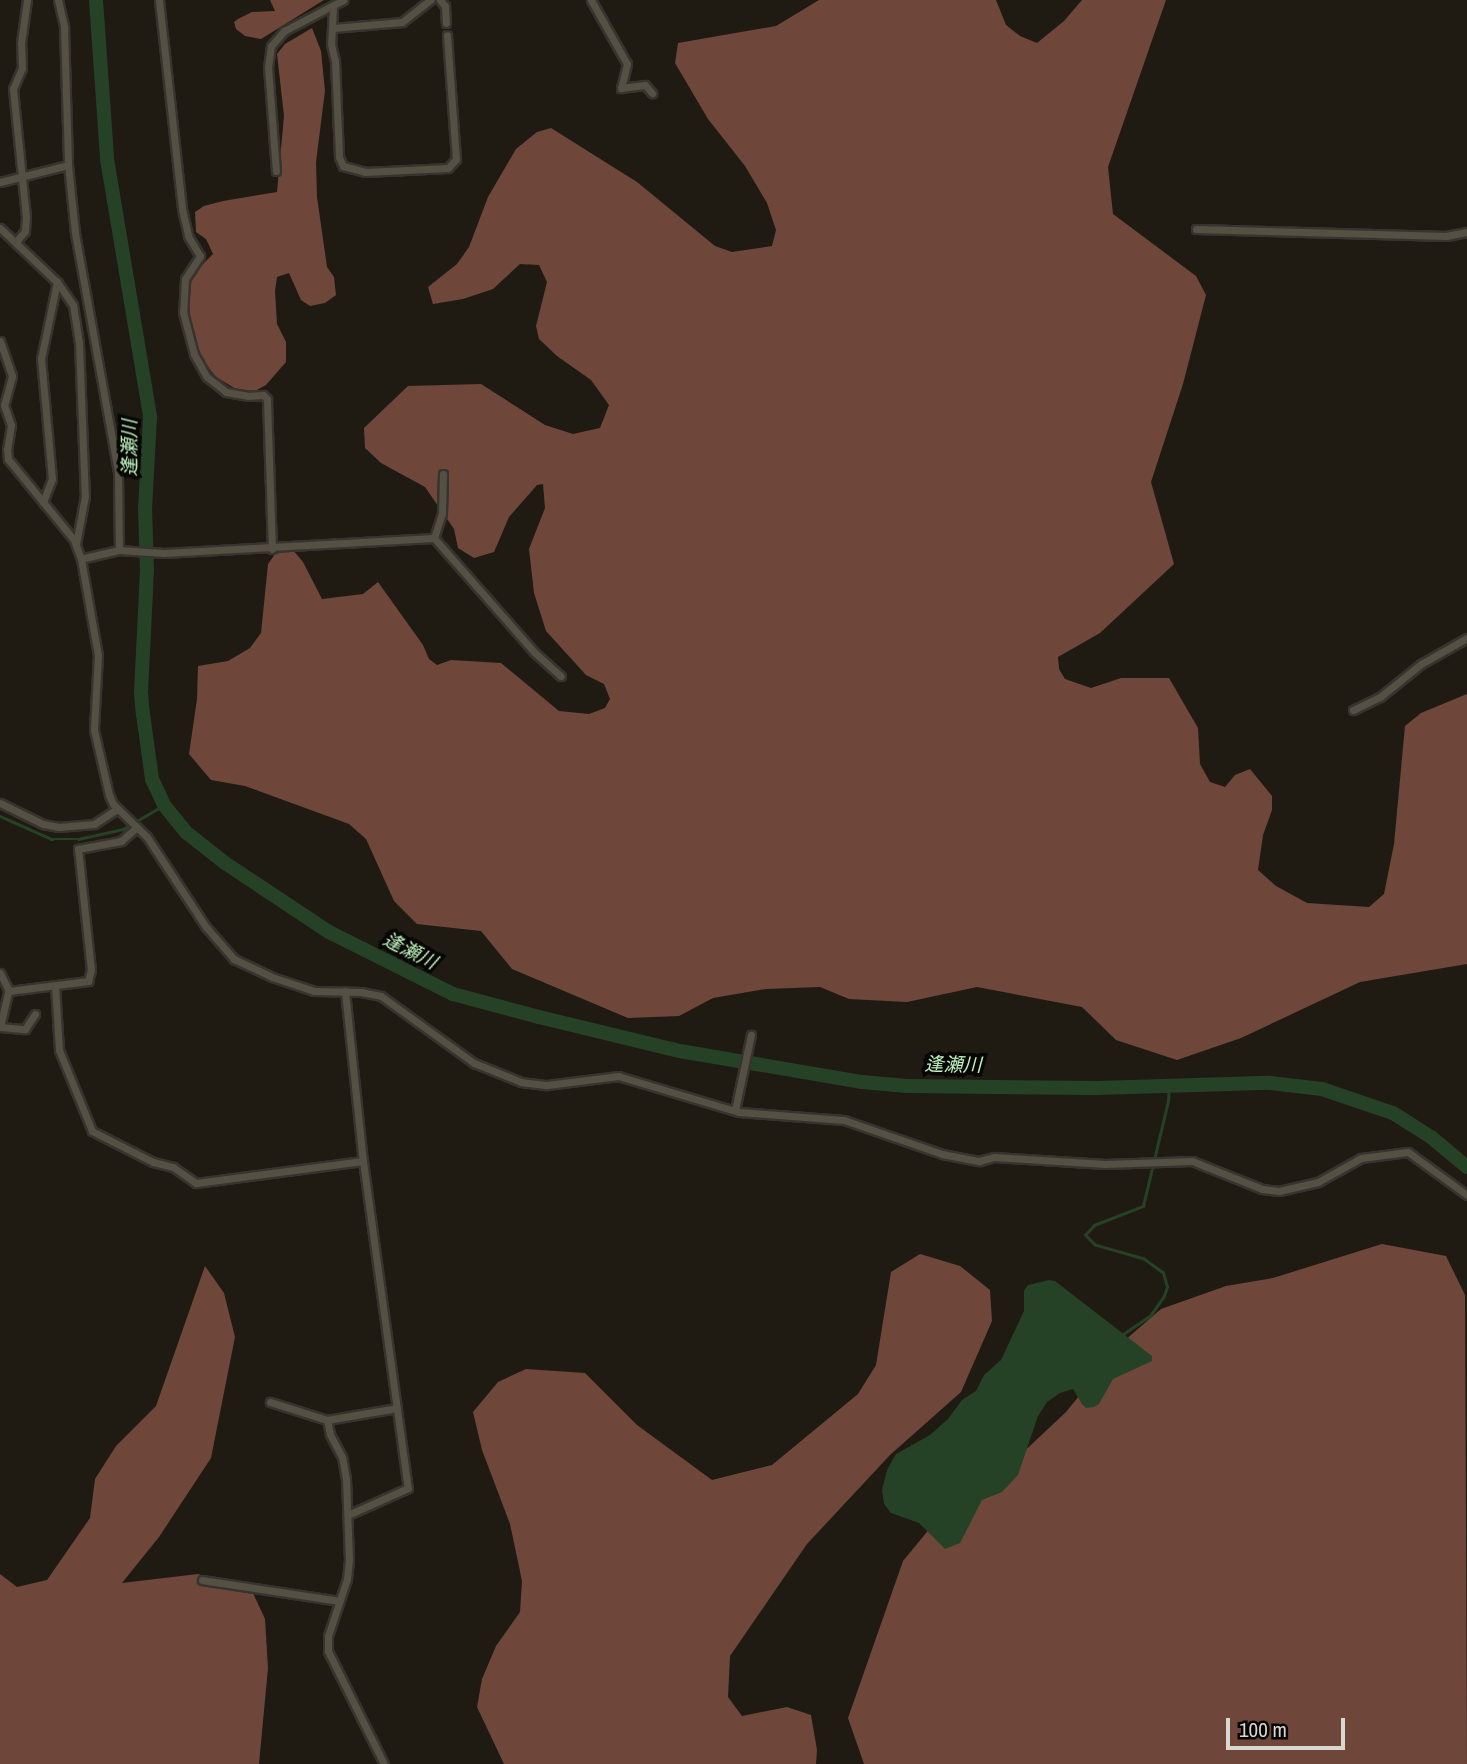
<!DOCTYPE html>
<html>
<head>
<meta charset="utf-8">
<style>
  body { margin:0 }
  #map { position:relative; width:1467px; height:1764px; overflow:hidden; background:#1f1b12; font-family:"Archivo Narrow","Noto Sans JP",sans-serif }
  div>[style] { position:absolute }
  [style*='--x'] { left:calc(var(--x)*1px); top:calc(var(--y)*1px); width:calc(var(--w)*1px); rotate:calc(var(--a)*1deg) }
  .forest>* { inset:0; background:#6e473a }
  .water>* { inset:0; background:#264226 }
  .stream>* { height:2.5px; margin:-1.25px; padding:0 1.25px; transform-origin:1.25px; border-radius:1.25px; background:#264226 }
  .river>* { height:14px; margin:-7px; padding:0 7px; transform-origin:7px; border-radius:7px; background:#264226 }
  .roads { filter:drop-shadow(2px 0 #37342f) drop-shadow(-2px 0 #37342f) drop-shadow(0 2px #37342f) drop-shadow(0 -2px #37342f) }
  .street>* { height:7px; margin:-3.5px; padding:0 3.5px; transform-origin:3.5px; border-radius:3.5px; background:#545044 }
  span { translate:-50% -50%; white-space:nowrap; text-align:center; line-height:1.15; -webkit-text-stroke:7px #070604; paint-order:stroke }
  .water-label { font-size:19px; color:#bff2be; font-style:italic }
  .scale { position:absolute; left:1226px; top:1718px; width:119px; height:32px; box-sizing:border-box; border:4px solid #d9d7d0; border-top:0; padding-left:9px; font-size:21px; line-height:24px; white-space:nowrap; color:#d9d7d0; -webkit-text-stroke:5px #070604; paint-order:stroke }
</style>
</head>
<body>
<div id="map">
  <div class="forest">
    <div style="clip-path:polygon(270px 0,324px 0,261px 39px,245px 36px,236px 29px,234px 22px,238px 19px,252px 12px,275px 11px)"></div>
    <div style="clip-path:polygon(819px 0,996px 0,1006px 25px,1020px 36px,1037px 43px,1064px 21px,1082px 0,1166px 0,1108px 167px,1113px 214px,1196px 276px,1206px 295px,1183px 384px,1151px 482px,1174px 564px,1100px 633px,1058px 657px,1059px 669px,1065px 679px,1091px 688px,1121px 678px,1169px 678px,1198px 728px,1200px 764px,1210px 782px,1225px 787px,1235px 775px,1250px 769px,1272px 796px,1272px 810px,1263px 835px,1258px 870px,1276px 886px,1307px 903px,1369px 907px,1384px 894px,1394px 844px,1405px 726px,1421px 713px,1467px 694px,1467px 964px,1360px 982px,1241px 1038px,1177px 1060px,1116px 1040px,1082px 1007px,977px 987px,907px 1002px,849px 999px,820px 987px,766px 989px,713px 998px,679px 1016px,628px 1018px,512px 969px,481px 931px,417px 924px,394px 901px,366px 839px,349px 824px,245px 786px,211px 780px,189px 754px,197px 699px,198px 666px,228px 661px,250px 648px,261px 633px,268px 564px,275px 554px,293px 550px,303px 562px,322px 599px,363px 594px,378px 582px,423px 645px,429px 659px,437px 665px,451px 660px,501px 663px,559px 711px,589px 714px,605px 708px,610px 699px,604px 684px,586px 675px,546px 631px,534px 593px,529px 549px,545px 508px,543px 484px,537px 485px,509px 517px,494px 552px,474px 558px,458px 548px,454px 529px,425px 487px,381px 463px,365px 448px,364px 428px,408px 386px,481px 384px,545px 425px,573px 434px,600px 428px,609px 405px,591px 380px,557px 356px,539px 339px,536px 326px,547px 282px,539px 265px,520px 264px,493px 289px,463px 299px,433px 304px,428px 287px,457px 264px,469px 247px,488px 197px,516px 149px,537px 132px,551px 128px,637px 182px,715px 246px,732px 252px,772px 246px,776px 230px,767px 203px,745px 166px,708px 119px,675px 63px,678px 43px,776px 26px)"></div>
    <div style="clip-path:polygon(312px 28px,321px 51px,325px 91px,316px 162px,317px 197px,327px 267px,334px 277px,336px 295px,325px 303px,310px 306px,301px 300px,289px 273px,277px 277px,275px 291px,277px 324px,286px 342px,286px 362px,266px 385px,255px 391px,236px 389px,216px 377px,201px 358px,191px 327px,189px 306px,192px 275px,213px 254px,206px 239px,196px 232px,195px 212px,204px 206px,223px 201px,277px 192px,284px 116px,277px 54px,285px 44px)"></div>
    <div style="clip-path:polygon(1382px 1244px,1446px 1256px,1465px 1295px,1467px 1764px,864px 1764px,848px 1718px,903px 1561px,945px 1510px,1014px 1461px,1066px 1412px,1124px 1341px,1161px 1309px,1226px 1286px,1273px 1278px)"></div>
    <div style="clip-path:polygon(920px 1254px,960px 1266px,990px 1290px,992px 1321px,961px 1392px,890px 1455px,807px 1544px,730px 1656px,728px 1697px,742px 1716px,787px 1707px,811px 1715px,817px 1750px,816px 1764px,504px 1764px,477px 1707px,482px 1679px,496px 1646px,520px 1612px,522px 1581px,510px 1524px,482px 1450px,473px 1412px,498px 1382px,526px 1369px,585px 1373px,637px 1425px,712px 1480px,772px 1465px,858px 1394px,876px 1365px,891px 1272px)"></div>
    <div style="clip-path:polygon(205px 1266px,224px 1293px,235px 1337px,211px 1458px,159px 1537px,122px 1583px,198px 1574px,253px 1593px,265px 1619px,268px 1668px,259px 1764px,0 1764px,0 1574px,17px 1587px,47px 1580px,90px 1518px,95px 1479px,116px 1446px,156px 1406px)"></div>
  </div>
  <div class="water">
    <div style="clip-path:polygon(1049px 1280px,1055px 1281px,1152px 1356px,1152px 1361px,1113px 1379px,1099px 1404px,1094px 1407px,1086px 1408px,1082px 1404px,1073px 1389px,1060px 1393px,1047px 1402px,1038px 1416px,1018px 1475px,1002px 1492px,982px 1500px,960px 1543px,945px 1549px,919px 1523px,891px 1513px,884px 1504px,882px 1490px,887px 1470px,896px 1454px,930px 1435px,948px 1419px,962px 1400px,976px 1391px,984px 1375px,1001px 1360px,1024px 1311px,1024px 1291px,1028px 1285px)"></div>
  </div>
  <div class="stream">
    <div style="--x:0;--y:816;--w:57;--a:23.9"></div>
    <div style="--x:52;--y:839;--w:26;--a:0"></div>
    <div style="--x:78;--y:839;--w:46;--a:-12.5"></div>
    <div style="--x:123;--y:829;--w:48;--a:-30.3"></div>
    <div style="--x:1123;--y:1334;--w:32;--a:-34"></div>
    <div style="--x:1150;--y:1316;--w:24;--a:-55"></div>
    <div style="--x:1164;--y:1296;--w:9;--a:-72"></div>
    <div style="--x:1167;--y:1287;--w:15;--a:-106"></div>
    <div style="--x:1163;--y:1273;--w:24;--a:-144"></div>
    <div style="--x:1144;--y:1259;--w:51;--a:-164.1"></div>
    <div style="--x:1095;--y:1245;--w:14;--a:-135"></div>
    <div style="--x:1085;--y:1235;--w:13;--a:-48"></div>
    <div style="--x:1094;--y:1225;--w:53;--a:-21.2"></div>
    <div style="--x:1143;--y:1206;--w:108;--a:-76.6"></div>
    <div style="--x:1168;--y:1101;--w:15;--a:-86"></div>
  </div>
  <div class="river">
    <div style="--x:96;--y:0;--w:159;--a:86"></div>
    <div style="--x:107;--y:159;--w:262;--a:80.5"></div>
    <div style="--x:150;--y:417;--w:91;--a:93.1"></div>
    <div style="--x:145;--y:508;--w:62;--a:88.2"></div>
    <div style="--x:147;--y:570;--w:123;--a:92.8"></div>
    <div style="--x:141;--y:693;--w:21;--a:85"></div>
    <div style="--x:143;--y:714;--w:66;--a:82.1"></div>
    <div style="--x:152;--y:779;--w:29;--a:65"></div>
    <div style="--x:164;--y:805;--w:36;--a:51"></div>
    <div style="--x:187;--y:833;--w:48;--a:38.3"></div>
    <div style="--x:225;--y:863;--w:125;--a:33.6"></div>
    <div style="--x:329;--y:932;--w:139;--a:26.6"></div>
    <div style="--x:453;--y:994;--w:89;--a:15"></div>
    <div style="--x:539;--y:1017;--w:145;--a:13.6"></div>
    <div style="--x:680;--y:1051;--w:185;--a:9.7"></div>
    <div style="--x:862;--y:1082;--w:45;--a:5.1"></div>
    <div style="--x:907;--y:1086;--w:190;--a:0.6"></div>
    <div style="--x:1097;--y:1088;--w:173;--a:-1.7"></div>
    <div style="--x:1270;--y:1083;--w:52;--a:6.6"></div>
    <div style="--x:1322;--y:1089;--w:75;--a:18.7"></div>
    <div style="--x:1393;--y:1113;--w:45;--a:32.3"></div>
    <div style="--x:1431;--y:1137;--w:47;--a:39.8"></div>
  </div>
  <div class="roads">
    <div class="street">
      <div style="--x:58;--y:0;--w:28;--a:77"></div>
      <div style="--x:64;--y:27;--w:138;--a:88.3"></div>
      <div style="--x:68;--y:165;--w:68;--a:84.1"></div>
      <div style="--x:75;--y:233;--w:244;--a:79.8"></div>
      <div style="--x:118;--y:473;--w:77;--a:89.3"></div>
      <div style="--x:119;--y:550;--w:39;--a:167"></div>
      <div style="--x:159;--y:0;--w:210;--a:83.7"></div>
      <div style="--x:182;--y:209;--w:28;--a:77"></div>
      <div style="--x:188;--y:236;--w:23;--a:59"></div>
      <div style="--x:200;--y:256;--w:27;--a:123"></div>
      <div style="--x:185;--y:279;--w:33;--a:93"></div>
      <div style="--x:183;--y:312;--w:43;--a:75.3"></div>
      <div style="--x:194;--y:354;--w:26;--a:61"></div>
      <div style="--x:207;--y:377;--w:24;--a:38"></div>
      <div style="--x:226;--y:392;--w:22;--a:10"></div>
      <div style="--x:248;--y:396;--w:15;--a:-4"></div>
      <div style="--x:263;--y:395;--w:6;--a:45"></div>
      <div style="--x:267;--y:399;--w:150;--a:88.1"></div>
      <div style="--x:440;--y:0;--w:8;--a:50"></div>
      <div style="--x:445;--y:6;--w:17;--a:87"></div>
      <div style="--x:591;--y:0;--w:73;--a:60.6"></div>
      <div style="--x:627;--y:64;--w:25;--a:104"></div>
      <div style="--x:621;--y:88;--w:24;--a:-7"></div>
      <div style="--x:645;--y:85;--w:11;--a:49"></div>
      <div style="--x:333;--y:8;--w:36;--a:93"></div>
      <div style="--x:331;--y:44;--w:17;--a:77"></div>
      <div style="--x:335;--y:61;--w:96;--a:87.6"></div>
      <div style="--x:339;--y:157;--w:10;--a:66"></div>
      <div style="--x:343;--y:166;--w:23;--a:15"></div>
      <div style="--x:365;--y:172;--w:83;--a:-2.8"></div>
      <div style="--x:448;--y:168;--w:12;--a:-48"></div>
      <div style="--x:456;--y:159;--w:124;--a:-94.2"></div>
      <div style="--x:333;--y:28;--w:69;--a:-5"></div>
      <div style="--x:402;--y:22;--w:36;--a:-38"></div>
      <div style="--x:276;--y:171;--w:104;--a:-94.4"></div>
      <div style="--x:268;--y:67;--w:21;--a:-82"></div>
      <div style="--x:271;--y:46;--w:20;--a:-49"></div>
      <div style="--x:284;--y:31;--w:67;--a:-27.7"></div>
      <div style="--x:0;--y:182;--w:70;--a:-14"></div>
      <div style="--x:0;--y:228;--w:79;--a:43.5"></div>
      <div style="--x:57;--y:282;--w:28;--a:55"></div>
      <div style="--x:73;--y:305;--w:38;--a:81"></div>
      <div style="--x:79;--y:343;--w:153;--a:87.8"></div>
      <div style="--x:85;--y:496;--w:49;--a:100.6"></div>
      <div style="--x:1196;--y:229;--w:250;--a:1.6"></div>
      <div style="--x:1446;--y:236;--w:21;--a:-11"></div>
      <div style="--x:16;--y:242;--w:14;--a:-51"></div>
      <div style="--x:25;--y:231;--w:14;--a:-86"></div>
      <div style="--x:26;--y:217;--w:129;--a:-95.8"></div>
      <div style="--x:13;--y:89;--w:23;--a:-67"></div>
      <div style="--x:22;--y:68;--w:25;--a:-92"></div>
      <div style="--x:21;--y:43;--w:43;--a:-82.1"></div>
      <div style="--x:0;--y:341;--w:37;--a:71"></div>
      <div style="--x:12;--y:376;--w:30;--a:105"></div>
      <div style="--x:4;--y:405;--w:21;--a:71"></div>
      <div style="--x:11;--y:425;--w:24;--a:99"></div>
      <div style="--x:7;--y:449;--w:10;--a:84"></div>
      <div style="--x:8;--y:459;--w:104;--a:50.8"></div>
      <div style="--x:74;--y:540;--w:20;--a:70"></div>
      <div style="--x:81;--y:559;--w:97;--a:80"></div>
      <div style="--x:98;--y:655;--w:75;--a:93.1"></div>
      <div style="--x:94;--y:730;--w:67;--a:77"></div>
      <div style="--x:109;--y:795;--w:10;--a:66"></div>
      <div style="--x:113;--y:804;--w:47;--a:44.1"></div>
      <div style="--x:147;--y:837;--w:108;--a:56.8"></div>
      <div style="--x:206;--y:927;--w:43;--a:48.8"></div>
      <div style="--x:234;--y:959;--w:42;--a:25.3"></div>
      <div style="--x:272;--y:977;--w:44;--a:18.4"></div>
      <div style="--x:314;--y:991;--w:47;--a:1.2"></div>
      <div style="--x:361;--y:992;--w:20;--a:11"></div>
      <div style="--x:381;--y:996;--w:115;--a:35.8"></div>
      <div style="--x:474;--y:1063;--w:51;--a:22"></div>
      <div style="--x:521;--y:1082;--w:26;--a:7"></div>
      <div style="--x:547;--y:1085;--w:72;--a:-7.2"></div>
      <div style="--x:618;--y:1076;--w:126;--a:16.6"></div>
      <div style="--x:739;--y:1112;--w:105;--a:4.4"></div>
      <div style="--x:844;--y:1120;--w:104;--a:19.1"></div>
      <div style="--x:942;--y:1154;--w:38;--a:11"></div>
      <div style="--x:979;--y:1161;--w:16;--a:-15"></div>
      <div style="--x:994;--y:1157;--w:111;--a:3.6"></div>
      <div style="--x:1105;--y:1164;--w:87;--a:-2"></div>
      <div style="--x:1192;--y:1161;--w:75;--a:21.8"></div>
      <div style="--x:1262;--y:1189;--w:17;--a:7"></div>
      <div style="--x:1279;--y:1191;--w:40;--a:-13"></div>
      <div style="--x:1318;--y:1182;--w:49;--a:-29.2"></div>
      <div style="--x:1361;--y:1158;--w:47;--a:-7.3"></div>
      <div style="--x:1408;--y:1152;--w:73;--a:36.1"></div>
      <div style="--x:43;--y:502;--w:25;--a:-69"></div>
      <div style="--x:52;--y:479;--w:121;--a:-95.2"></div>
      <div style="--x:41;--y:359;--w:79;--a:-78.3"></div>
      <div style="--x:434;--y:538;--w:25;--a:-72"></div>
      <div style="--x:442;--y:514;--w:40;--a:-88.6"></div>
      <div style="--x:119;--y:550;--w:45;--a:3.8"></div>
      <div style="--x:164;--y:553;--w:270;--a:-3.2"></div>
      <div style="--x:434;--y:538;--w:152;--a:48.7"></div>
      <div style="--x:534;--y:652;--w:36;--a:42"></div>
      <div style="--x:1353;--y:710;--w:30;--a:-26"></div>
      <div style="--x:1380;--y:697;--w:53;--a:-38.8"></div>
      <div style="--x:1421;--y:664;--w:53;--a:-29.5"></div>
      <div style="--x:0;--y:803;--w:48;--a:26"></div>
      <div style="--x:43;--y:824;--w:16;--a:11"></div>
      <div style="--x:59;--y:827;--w:35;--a:-5"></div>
      <div style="--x:94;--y:824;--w:27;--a:-33"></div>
      <div style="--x:0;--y:973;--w:20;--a:63"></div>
      <div style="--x:9;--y:991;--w:80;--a:-7.2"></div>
      <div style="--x:88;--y:981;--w:11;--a:-75"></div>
      <div style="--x:91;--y:970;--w:122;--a:-96.1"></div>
      <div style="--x:78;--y:849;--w:44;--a:-10.5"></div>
      <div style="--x:121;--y:841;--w:21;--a:-41"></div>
      <div style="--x:55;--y:986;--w:64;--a:86.4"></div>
      <div style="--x:59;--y:1050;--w:87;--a:67.8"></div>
      <div style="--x:92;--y:1131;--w:68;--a:26.9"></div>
      <div style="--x:153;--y:1162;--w:21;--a:14"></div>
      <div style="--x:173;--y:1167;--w:28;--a:35"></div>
      <div style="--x:196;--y:1183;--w:168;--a:-7.5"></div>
      <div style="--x:345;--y:991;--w:171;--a:84"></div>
      <div style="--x:363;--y:1161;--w:330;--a:82.2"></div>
      <div style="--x:408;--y:1488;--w:66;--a:155.8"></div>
      <div style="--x:0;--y:1027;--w:25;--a:5"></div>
      <div style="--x:25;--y:1029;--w:18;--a:-56"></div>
      <div style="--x:0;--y:1027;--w:37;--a:-77"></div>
      <div style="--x:735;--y:1110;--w:77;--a:-78"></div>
      <div style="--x:270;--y:1402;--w:60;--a:17.5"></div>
      <div style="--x:202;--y:1580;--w:139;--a:8.7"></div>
      <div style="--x:384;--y:1764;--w:126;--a:-116.4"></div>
      <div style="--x:328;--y:1651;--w:15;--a:-90"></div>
      <div style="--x:328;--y:1636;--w:60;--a:-71.6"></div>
      <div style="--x:347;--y:1579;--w:19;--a:-84"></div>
      <div style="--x:349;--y:1560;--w:81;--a:-92.1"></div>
      <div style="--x:346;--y:1479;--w:22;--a:-100"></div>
      <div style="--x:342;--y:1457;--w:26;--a:-118"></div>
      <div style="--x:330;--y:1434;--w:14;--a:-102"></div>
      <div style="--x:327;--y:1420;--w:71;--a:-9.7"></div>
    </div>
  </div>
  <div class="water-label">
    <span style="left:130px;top:448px;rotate:-90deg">逢瀬川</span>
    <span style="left:410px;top:951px;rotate:27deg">逢瀬川</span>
    <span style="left:953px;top:1065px;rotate:1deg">逢瀬川</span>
  </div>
  <div class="scale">100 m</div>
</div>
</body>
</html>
